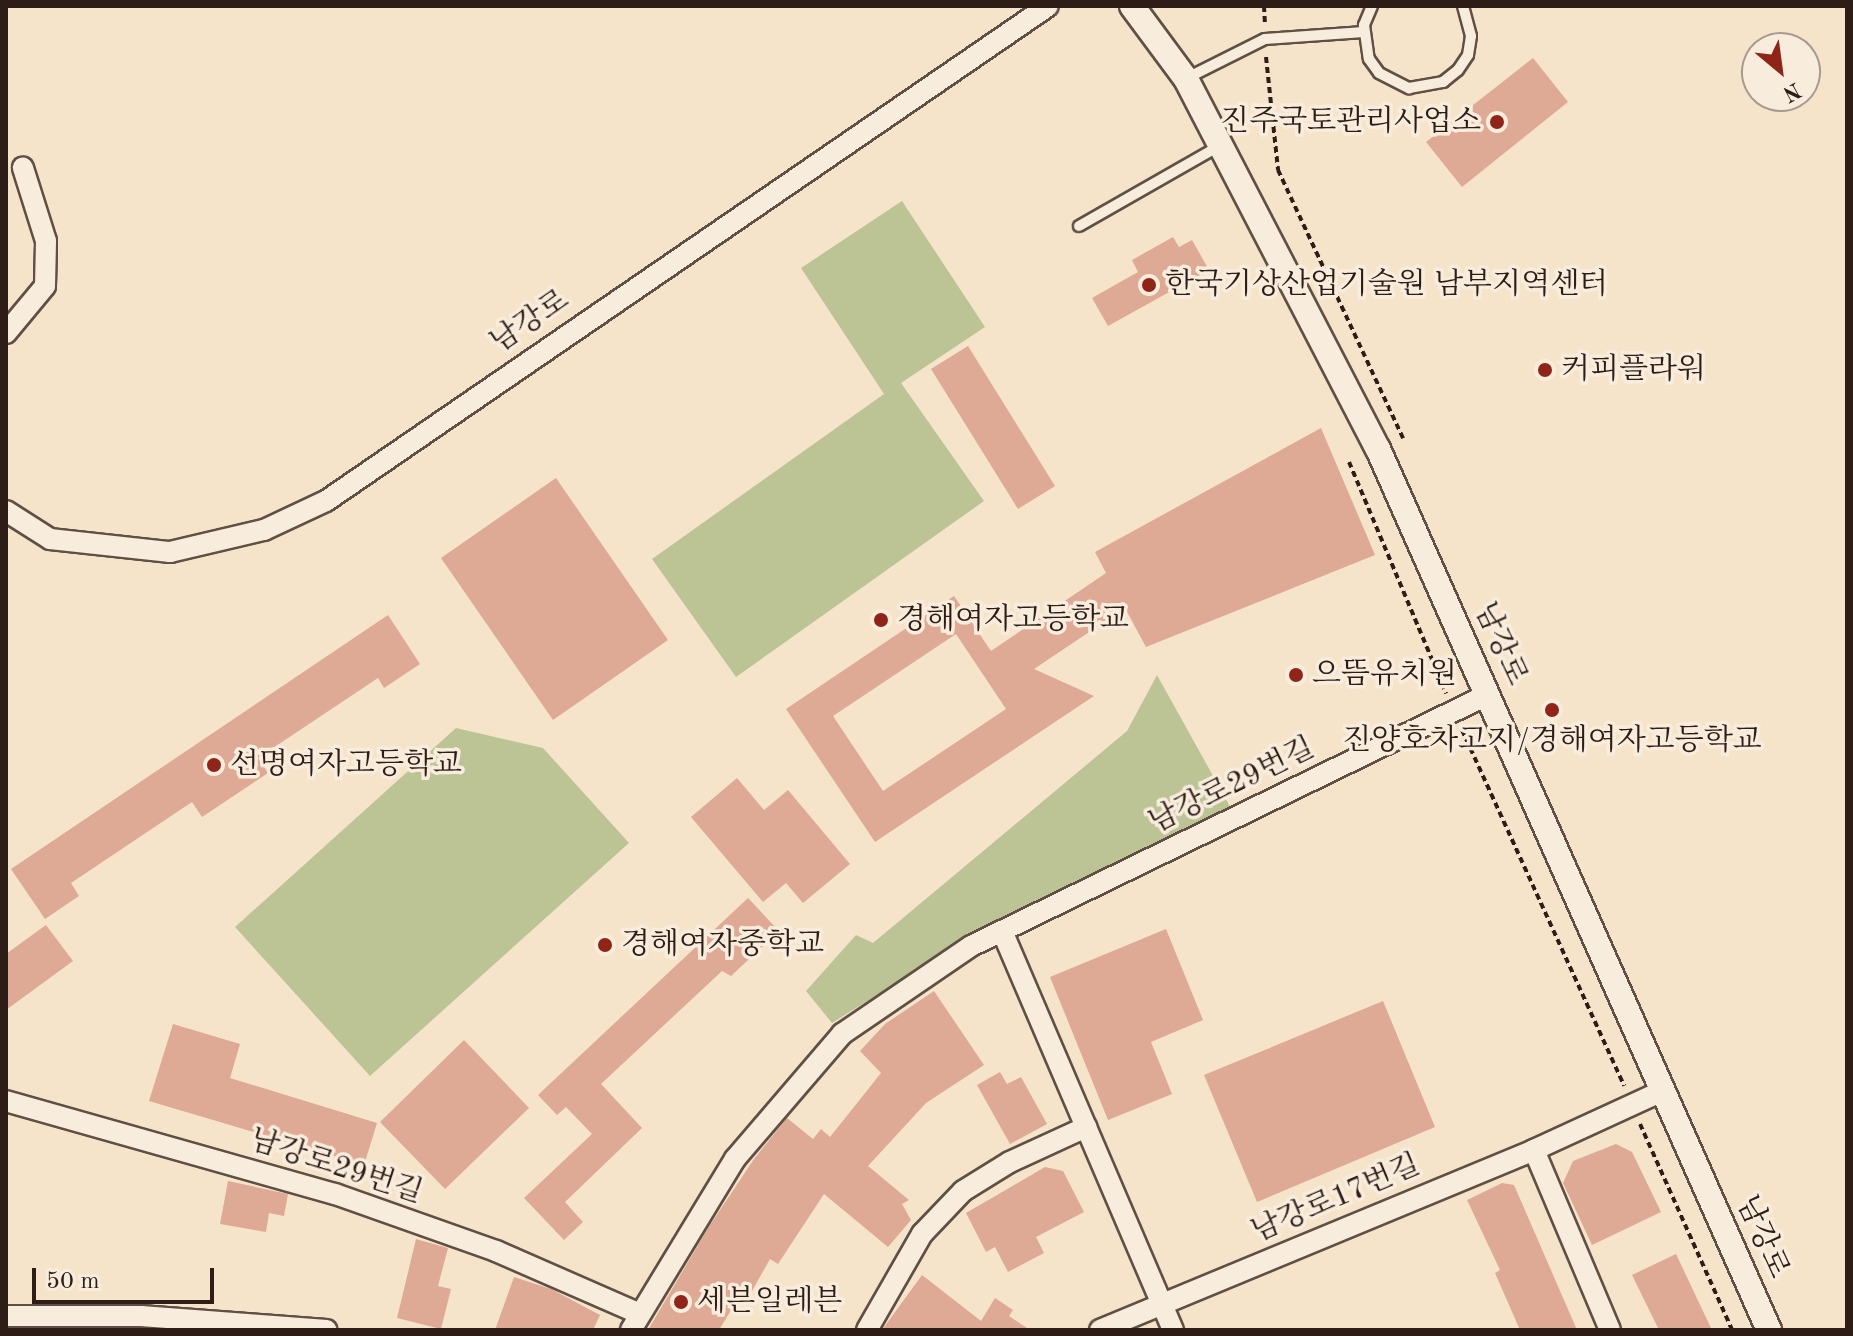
<!DOCTYPE html>
<html>
<head>
<meta charset="utf-8">
<style>
  body { margin:0 }
  #map { position:relative; width:1853px; height:1336px; overflow:hidden; background:#f5e4ca; font-family:"Old Standard TT","Noto Serif KR",serif }
  div>[style] { position:absolute }
  [style*='--x'] { left:calc(var(--x)*1px); top:calc(var(--y)*1px); width:calc(var(--w)*1px); rotate:calc(var(--a)*1deg) }
  .green>* { inset:0; background:#bcc496 }
  .building>* { inset:0; background:#dea995 }
  .path>* { height:4px; margin-top:-2px; transform-origin:0; background:repeating-linear-gradient(90deg,#2e1d17 0 6px,transparent 0 10px) }
  .roads { filter:drop-shadow(2px 0 #604f44) drop-shadow(-2px 0 #604f44) drop-shadow(0 2px #604f44) drop-shadow(0 -2px #604f44) }
  .service>* { height:10px; margin:-5px; padding:0 5px; transform-origin:5px; border-radius:5px; background:#f8eddd }
  .minor>* { height:20px; margin:-10px; padding:0 10px; transform-origin:10px; border-radius:10px; background:#f8eddd }
  .tertiary>* { height:24px; margin:-12px; padding:0 12px; transform-origin:12px; border-radius:12px; background:#f8eddd }
  .dots>* { width:22px; height:22px; translate:-50% -50%; box-sizing:border-box; border:4px solid #f8eddd; border-radius:50% }
  span { translate:-50% -50%; white-space:nowrap; text-align:center; line-height:1.15; -webkit-text-stroke:7px #f8eddd; paint-order:stroke }
  .poi-label { font-size:30px; color:#2e1d17 }
  .right { translate:-100% -50%; text-align:right }
  .left { translate:0 -50%; text-align:left }
  .street-label { font-size:30px; color:#2e1d17 }
  .frame { position:absolute; inset:0; border:8px solid #2e1d17; pointer-events:none }
  .north { position:absolute; left:1741px; top:32px; width:80px; height:80px; box-sizing:border-box; background:#f8eddd; border:2px solid #a79a8e; border-radius:50%; rotate:151deg; font-size:22px; font-weight:700; line-height:32px; text-align:center; color:#2e1d17 }
  .north::after { content:''; display:block; margin:auto; width:28px; height:36px; background:#8f2418; clip-path:polygon(50% 0,100% 100%,50% 72%,0 100%) }
  .scale { position:absolute; left:32px; top:1268px; width:182px; height:36px; box-sizing:border-box; border:4px solid #2e1d17; border-top:0; padding-left:10px; font-size:24px; line-height:28px; white-space:nowrap; color:#2e1d17; -webkit-text-stroke:6px #f8eddd; paint-order:stroke }
</style>
</head>
<body>
<div id="map">
  <div class="green">
    <div style="clip-path:polygon(902px 201px,985px 327px,901px 383px,984px 501px,736px 677px,652px 559px,884px 394px,801px 268px)"></div>
    <div style="clip-path:polygon(1157px 675px,1232px 810px,997px 920px,832px 1023px,806px 991px,856px 935px,873px 943px,1127px 731px)"></div>
    <div style="clip-path:polygon(456px 728px,543px 748px,629px 843px,370px 1076px,235px 927px)"></div>
  </div>
  <div class="building">
    <div style="clip-path:polygon(1533px 58px,1568px 102px,1462px 187px,1426px 142px)"></div>
    <div style="clip-path:polygon(1173px 237px,1179px 247px,1192px 240px,1209px 270px,1108px 326px,1092px 298px,1138px 272px,1132px 260px)"></div>
    <div style="clip-path:polygon(968px 346px,1055px 486px,1018px 509px,931px 369px)"></div>
    <div style="clip-path:polygon(evenodd,1321px 428px,1375px 555px,1146px 647px,1125px 608px,1034px 669px,1094px 696px,875px 842px,786px 709px,954px 596px,991px 651px,1106px 573px,1095px 552px,1321px 428px,956px 634px,1006px 709px,883px 791px,833px 716px,956px 634px)"></div>
    <div style="clip-path:polygon(556px 478px,668px 640px,553px 720px,441px 558px)"></div>
    <div style="clip-path:polygon(388px 615px,420px 664px,384px 688px,378px 678px,258px 758px,268px 773px,202px 817px,192px 802px,71px 883px,79px 896px,45px 919px,11px 869px)"></div>
    <div style="clip-path:polygon(737px 778px,764px 810px,788px 790px,850px 864px,803px 903px,786px 883px,763px 902px,691px 817px)"></div>
    <div style="clip-path:polygon(748px 898px,779px 931px,731px 976px,722px 971px,601px 1084px,642px 1128px,565px 1202px,583px 1222px,564px 1240px,524px 1198px,592px 1134px,566px 1107px,557px 1115px,538px 1095px)"></div>
    <div style="clip-path:polygon(46px 925px,73px 961px,6px 1010px,6px 954px)"></div>
    <div style="clip-path:polygon(1166px 929px,1203px 1020px,1151px 1042px,1172px 1094px,1108px 1120px,1050px 977px)"></div>
    <div style="clip-path:polygon(934px 991px,984px 1065px,926px 1103px,868px 1166px,909px 1200px,902px 1204px,911px 1220px,888px 1247px,824px 1194px,778px 1264px,770px 1259px,752px 1291px,745px 1287px,719px 1330px,648px 1330px,708px 1228px,754px 1159px,782px 1124px,787px 1118px,813px 1139px,821px 1129px,830px 1137px,881px 1073px,860px 1051px,885px 1024px)"></div>
    <div style="clip-path:polygon(1383px 1001px,1435px 1127px,1257px 1202px,1204px 1075px)"></div>
    <div style="clip-path:polygon(173px 1024px,240px 1044px,230px 1078px,377px 1123px,364px 1165px,149px 1101px)"></div>
    <div style="clip-path:polygon(464px 1040px,529px 1108px,445px 1189px,380px 1122px)"></div>
    <div style="clip-path:polygon(1000px 1072px,1007px 1084px,1021px 1077px,1047px 1124px,1010px 1144px,977px 1085px)"></div>
    <div style="clip-path:polygon(1616px 1144px,1632px 1152px,1661px 1212px,1592px 1245px,1563px 1183px,1573px 1161px)"></div>
    <div style="clip-path:polygon(1045px 1167px,1063px 1171px,1084px 1212px,1036px 1237px,1044px 1253px,1008px 1272px,995px 1247px,986px 1252px,966px 1213px)"></div>
    <div style="clip-path:polygon(228px 1181px,288px 1194px,284px 1216px,269px 1213px,266px 1232px,220px 1224px)"></div>
    <div style="clip-path:polygon(1502px 1183px,1514px 1185px,1577px 1330px,1520px 1330px,1495px 1273px,1500px 1270px,1467px 1200px)"></div>
    <div style="clip-path:polygon(416px 1239px,448px 1248px,438px 1286px,451px 1289px,441px 1329px,397px 1318px)"></div>
    <div style="clip-path:polygon(1676px 1254px,1702px 1309px,1712px 1330px,1659px 1330px,1632px 1275px)"></div>
    <div style="clip-path:polygon(922px 1275px,981px 1321px,995px 1298px,1013px 1310px,1009px 1316px,1030px 1330px,882px 1330px)"></div>
    <div style="clip-path:polygon(514px 1277px,551px 1289px,600px 1315px,593px 1330px,495px 1330px)"></div>
  </div>
  <div class="path">
    <div style="--x:1264;--y:6;--w:18;--a:87"></div>
    <div style="--x:1266;--y:57;--w:114;--a:83.9"></div>
    <div style="--x:1278;--y:170;--w:296;--a:65"></div>
    <div style="--x:1349;--y:462;--w:251;--a:67.2"></div>
    <div style="--x:1462;--y:730;--w:391;--a:65.5"></div>
    <div style="--x:1640;--y:1124;--w:226;--a:65.9"></div>
  </div>
  <div class="roads">
    <div class="service">
      <div style="--x:1372;--y:6;--w:21;--a:113"></div>
      <div style="--x:1364;--y:25;--w:34;--a:82"></div>
      <div style="--x:1369;--y:59;--w:17;--a:54"></div>
      <div style="--x:1379;--y:73;--w:34;--a:27"></div>
      <div style="--x:1409;--y:88;--w:35;--a:-10"></div>
      <div style="--x:1443;--y:82;--w:19;--a:-39"></div>
      <div style="--x:1458;--y:70;--w:18;--a:-56"></div>
      <div style="--x:1468;--y:55;--w:19;--a:-81"></div>
      <div style="--x:1471;--y:36;--w:31;--a:-105"></div>
      <div style="--x:1187;--y:78;--w:87;--a:-26.6"></div>
      <div style="--x:1265;--y:39;--w:99;--a:-4"></div>
      <div style="--x:1079;--y:226;--w:161;--a:-29.7"></div>
    </div>
    <div class="minor">
      <div style="--x:6;--y:333;--w:61;--a:-50.3"></div>
      <div style="--x:45;--y:286;--w:45;--a:-88.7"></div>
      <div style="--x:46;--y:241;--w:77;--a:-107.5"></div>
      <div style="--x:6;--y:511;--w:52;--a:32.5"></div>
      <div style="--x:50;--y:539;--w:121;--a:6.2"></div>
      <div style="--x:170;--y:552;--w:97;--a:-13.2"></div>
      <div style="--x:264;--y:530;--w:68;--a:-25.1"></div>
      <div style="--x:326;--y:501;--w:875;--a:-34.43"></div>
      <div style="--x:1002;--y:931;--w:434;--a:66.8"></div>
      <div style="--x:6;--y:1101;--w:342;--a:15.8"></div>
      <div style="--x:335;--y:1194;--w:171;--a:19.5"></div>
      <div style="--x:496;--y:1251;--w:157;--a:23.6"></div>
      <div style="--x:1534;--y:1150;--w:195;--a:67.1"></div>
      <div style="--x:6;--y:1316;--w:135;--a:0"></div>
      <div style="--x:141;--y:1316;--w:186;--a:4.3"></div>
      <div style="--x:631;--y:1330;--w:200;--a:-58.7"></div>
      <div style="--x:735;--y:1159;--w:165;--a:-49.4"></div>
      <div style="--x:842;--y:1034;--w:156;--a:-34.3"></div>
      <div style="--x:971;--y:946;--w:574;--a:-25.94"></div>
      <div style="--x:867;--y:1330;--w:111;--a:-60.2"></div>
      <div style="--x:922;--y:1234;--w:59;--a:-46.4"></div>
      <div style="--x:963;--y:1191;--w:55;--a:-31.7"></div>
      <div style="--x:1010;--y:1162;--w:84;--a:-24.7"></div>
      <div style="--x:1100;--y:1330;--w:470;--a:-22.5"></div>
      <div style="--x:1534;--y:1150;--w:141;--a:-24.7"></div>
    </div>
    <div class="tertiary">
      <div style="--x:1132;--y:6;--w:91;--a:53.5"></div>
      <div style="--x:1186;--y:79;--w:417;--a:62.6"></div>
      <div style="--x:1378;--y:449;--w:964;--a:66.07"></div>
    </div>
  </div>
  <div class="dots">
    <div style="left:1497px;top:122px;background:#8f2418"></div>
    <div style="left:1149px;top:285px;background:#8f2418"></div>
    <div style="left:1545px;top:370px;background:#8f2418"></div>
    <div style="left:881px;top:620px;background:#8f2418"></div>
    <div style="left:1296px;top:675px;background:#8f2418"></div>
    <div style="left:1552px;top:710px;background:#8f2418"></div>
    <div style="left:214px;top:765px;background:#8f2418"></div>
    <div style="left:605px;top:945px;background:#8f2418"></div>
    <div style="left:681px;top:1302px;background:#8f2418"></div>
  </div>
  <div class="poi-label">
    <span class="right" style="left:1481px;top:122px">진주국토관리사업소</span>
    <span class="left" style="left:1165px;top:285px">한국기상산업기술원 남부지역센터</span>
    <span class="left" style="left:1561px;top:370px">커피플라워</span>
    <span class="left" style="left:897px;top:620px">경해여자고등학교</span>
    <span class="left" style="left:1312px;top:675px">으뜸유치원</span>
    <span style="left:1552px;top:741px">진양호차고지/경해여자고등학교</span>
    <span class="left" style="left:230px;top:765px">선명여자고등학교</span>
    <span class="left" style="left:621px;top:945px">경해여자중학교</span>
    <span class="left" style="left:697px;top:1302px">세븐일레븐</span>
  </div>
  <div class="street-label">
    <span style="left:530px;top:322px;rotate:-34deg">남강로</span>
    <span style="left:1500px;top:644px;rotate:66deg">남강로</span>
    <span style="left:1232px;top:786px;rotate:-26deg">남강로29번길</span>
    <span style="left:336px;top:1167px;rotate:18deg">남강로29번길</span>
    <span style="left:1336px;top:1199px;rotate:-23deg">남강로17번길</span>
    <span style="left:1762px;top:1237px;rotate:66deg">남강로</span>
  </div>
  <div class="frame"></div>
  <div class="north">N</div>
  <div class="scale">50 m</div>
</div>
</body>
</html>
